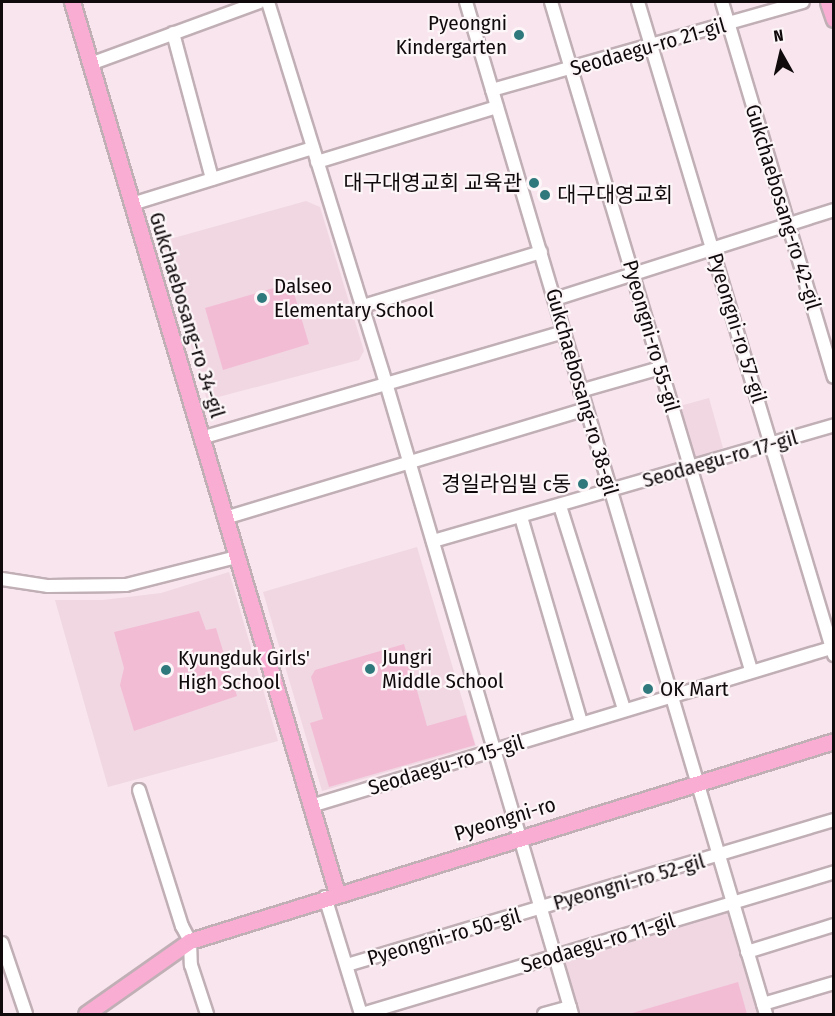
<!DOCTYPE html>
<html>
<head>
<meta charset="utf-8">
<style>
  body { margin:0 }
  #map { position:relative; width:835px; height:1016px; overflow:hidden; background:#f8e5ed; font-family:"Fira Sans Condensed","Noto Sans KR",sans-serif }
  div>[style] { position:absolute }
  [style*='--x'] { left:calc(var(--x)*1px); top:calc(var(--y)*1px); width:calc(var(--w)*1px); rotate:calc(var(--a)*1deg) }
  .built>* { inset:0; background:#f1d7e2 }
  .green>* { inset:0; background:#f2bdd4 }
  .roads { filter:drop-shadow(2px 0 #c1afb6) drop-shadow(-2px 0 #c1afb6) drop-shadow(0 2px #c1afb6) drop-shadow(0 -2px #c1afb6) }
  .minor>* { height:12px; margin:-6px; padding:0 6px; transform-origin:6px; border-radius:6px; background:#fff }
  .major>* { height:15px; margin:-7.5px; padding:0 7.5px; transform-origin:7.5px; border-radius:7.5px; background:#faadd3 }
  .dots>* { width:16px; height:16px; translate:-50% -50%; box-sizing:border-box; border:3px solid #fdf6f9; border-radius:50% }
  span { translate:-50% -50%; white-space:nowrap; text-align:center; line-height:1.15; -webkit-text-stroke:4.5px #fdf6f9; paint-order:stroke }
  .poi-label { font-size:21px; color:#100a0c }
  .right { translate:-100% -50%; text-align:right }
  .left { translate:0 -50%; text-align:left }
  .street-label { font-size:21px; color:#100a0c }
  .frame { position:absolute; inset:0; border:3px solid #100a0c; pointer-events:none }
  .north { position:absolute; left:751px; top:24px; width:60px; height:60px; -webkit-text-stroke:4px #fdf6f9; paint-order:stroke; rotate:352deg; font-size:16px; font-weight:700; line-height:24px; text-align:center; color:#100a0c }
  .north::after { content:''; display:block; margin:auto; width:21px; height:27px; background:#100a0c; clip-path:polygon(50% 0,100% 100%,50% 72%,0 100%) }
</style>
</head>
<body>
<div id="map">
  <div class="built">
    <div style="clip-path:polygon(306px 201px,320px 207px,364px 351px,359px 360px,207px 400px,161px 245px,170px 239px)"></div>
    <div style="clip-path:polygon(709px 398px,723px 448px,692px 460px,676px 407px)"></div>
    <div style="clip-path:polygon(417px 547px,476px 746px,322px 791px,263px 592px)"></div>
    <div style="clip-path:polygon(229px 572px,278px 741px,108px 787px,55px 600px,103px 600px,161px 593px)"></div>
    <div style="clip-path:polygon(726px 910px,758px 1014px,577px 1014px,561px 960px)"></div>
  </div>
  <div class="green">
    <div style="clip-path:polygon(291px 283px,309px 344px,223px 370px,205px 308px)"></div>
    <div style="clip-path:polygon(199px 611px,206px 630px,216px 628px,237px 696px,134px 731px,120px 685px,124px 668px,114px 632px)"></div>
    <div style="clip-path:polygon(404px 644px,427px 726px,466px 715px,475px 745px,329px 787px,310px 723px,323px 719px,311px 677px,315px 670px)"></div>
    <div style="clip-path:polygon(738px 982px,747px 1014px,629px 1014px)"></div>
  </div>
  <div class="roads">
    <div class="minor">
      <div style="--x:268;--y:2;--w:399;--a:72.8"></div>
      <div style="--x:386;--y:383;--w:658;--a:73.58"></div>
      <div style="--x:466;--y:2;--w:1056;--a:73.49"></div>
      <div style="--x:551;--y:2;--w:697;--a:73.33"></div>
      <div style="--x:638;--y:2;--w:682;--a:73.29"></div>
      <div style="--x:722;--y:2;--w:391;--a:73.4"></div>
      <div style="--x:173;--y:33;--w:151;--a:75"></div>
      <div style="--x:90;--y:64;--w:180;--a:-20.1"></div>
      <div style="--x:492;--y:90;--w:323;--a:-15.8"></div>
      <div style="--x:317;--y:162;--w:188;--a:-17"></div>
      <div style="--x:132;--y:204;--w:189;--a:-17.2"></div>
      <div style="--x:555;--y:299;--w:293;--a:-17.7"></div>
      <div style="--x:363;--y:306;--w:186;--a:-16.9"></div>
      <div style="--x:580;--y:391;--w:83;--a:-16"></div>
      <div style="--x:201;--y:438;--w:377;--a:-16.3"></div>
      <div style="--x:560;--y:506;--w:213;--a:72.5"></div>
      <div style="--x:521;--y:517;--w:214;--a:73.7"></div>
      <div style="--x:225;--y:518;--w:377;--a:-16.8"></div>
      <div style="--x:433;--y:541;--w:417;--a:-16.1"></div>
      <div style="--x:2;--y:579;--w:47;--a:8.7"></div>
      <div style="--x:48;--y:586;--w:78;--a:-0.7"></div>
      <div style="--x:126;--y:585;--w:114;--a:-14.2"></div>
      <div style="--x:139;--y:790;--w:143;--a:72.5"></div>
      <div style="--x:182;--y:926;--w:17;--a:62"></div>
      <div style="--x:190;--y:941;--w:24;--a:88"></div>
      <div style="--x:191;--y:965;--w:52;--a:71.9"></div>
      <div style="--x:311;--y:806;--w:547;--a:-16.91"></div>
      <div style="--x:325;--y:897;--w:122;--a:72.9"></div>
      <div style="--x:2;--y:943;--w:75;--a:71.3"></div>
      <div style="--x:747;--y:952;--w:91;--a:-17.2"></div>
      <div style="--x:347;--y:965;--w:508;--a:-16.58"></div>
      <div style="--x:763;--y:1004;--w:74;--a:-16.5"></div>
      <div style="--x:362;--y:1014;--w:493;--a:-16.7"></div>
      <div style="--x:544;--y:1014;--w:27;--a:-15"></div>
    </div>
    <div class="major">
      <div style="--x:72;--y:2;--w:930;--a:73.44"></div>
      <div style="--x:828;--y:2;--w:18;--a:71"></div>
      <div style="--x:86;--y:1014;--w:127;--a:-35.1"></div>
      <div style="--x:190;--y:941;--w:674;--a:-17.25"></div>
    </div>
  </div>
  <div class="dots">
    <div style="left:519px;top:35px;background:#2f797d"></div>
    <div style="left:534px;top:183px;background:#2f797d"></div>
    <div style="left:545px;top:195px;background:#2f797d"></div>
    <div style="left:262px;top:298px;background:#2f797d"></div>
    <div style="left:583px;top:484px;background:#2f797d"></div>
    <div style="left:370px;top:669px;background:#2f797d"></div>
    <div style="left:166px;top:670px;background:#2f797d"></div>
    <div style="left:648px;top:689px;background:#2f797d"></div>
  </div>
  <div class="poi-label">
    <span class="right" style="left:507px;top:35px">Pyeongni<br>Kindergarten</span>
    <span class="right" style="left:522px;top:183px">대구대영교회 교육관</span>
    <span class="left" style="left:557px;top:195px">대구대영교회</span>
    <span class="left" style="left:274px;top:298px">Dalseo<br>Elementary School</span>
    <span class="right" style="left:571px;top:484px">경일라임빌 c동</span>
    <span class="left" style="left:382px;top:669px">Jungri<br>Middle School</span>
    <span class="left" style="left:178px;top:670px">Kyungduk Girls'<br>High School</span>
    <span class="left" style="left:660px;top:689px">OK Mart</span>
  </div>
  <div class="street-label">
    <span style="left:648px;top:47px;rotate:-16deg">Seodaegu-ro 21-gil</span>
    <span style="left:783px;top:207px;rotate:73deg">Gukchaebosang-ro 42-gil</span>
    <span style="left:187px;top:315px;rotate:73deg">Gukchaebosang-ro 34-gil</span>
    <span style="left:737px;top:328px;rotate:73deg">Pyeongni-ro 57-gil</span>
    <span style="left:651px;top:336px;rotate:74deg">Pyeongni-ro 55-gil</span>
    <span style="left:582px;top:392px;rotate:74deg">Gukchaebosang-ro 38-gil</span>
    <span style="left:720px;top:459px;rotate:-16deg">Seodaegu-ro 17-gil</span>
    <span style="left:446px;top:765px;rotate:-17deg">Seodaegu-ro 15-gil</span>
    <span style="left:505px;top:819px;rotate:-17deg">Pyeongni-ro</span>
    <span style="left:629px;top:882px;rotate:-16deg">Pyeongni-ro 52-gil</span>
    <span style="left:444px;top:937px;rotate:-16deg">Pyeongni-ro 50-gil</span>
    <span style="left:598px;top:943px;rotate:-17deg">Seodaegu-ro 11-gil</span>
  </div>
  <div class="frame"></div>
  <div class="north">N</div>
</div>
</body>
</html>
